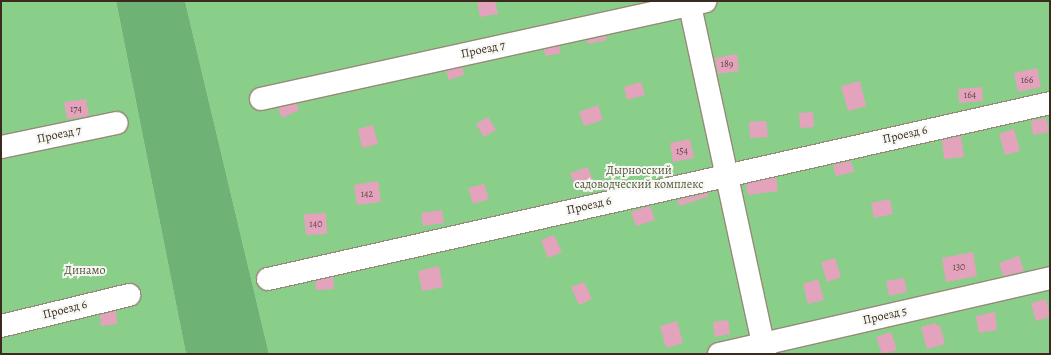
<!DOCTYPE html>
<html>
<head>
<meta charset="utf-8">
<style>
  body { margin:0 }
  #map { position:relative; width:1051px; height:355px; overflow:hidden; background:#f3e7d4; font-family:Alegreya,serif }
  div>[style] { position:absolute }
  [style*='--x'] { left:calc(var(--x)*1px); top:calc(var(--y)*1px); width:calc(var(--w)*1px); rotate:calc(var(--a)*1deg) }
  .green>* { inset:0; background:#89cf89 }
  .forest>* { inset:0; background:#6eb275 }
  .building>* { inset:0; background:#e4a3bc }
  .roads { filter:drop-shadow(1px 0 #978879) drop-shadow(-1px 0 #978879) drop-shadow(0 1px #978879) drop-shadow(0 -1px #978879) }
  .minor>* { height:22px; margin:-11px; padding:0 11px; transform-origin:11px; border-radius:11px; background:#fff }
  span { translate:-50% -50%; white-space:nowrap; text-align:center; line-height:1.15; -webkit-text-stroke:4px #f6f6f2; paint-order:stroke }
  .number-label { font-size:10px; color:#654846 }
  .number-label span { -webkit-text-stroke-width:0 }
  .street-label { font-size:12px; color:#3b2a1e }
  .park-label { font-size:12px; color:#525c3e }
  .frame { position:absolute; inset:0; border:2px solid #3b2a1e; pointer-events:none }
</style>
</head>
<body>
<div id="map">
  <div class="green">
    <div style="clip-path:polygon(1px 1px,116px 1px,186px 354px,1px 354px)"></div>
    <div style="clip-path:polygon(185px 1px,1050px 1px,1050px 354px,269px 354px)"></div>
  </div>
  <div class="forest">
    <div style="clip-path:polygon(116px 1px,185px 1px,269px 354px,186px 354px)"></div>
  </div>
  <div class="building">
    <div style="clip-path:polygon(477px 1px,495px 1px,498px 14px,480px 17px)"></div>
    <div style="clip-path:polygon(606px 36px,607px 40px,588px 44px,587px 40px)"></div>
    <div style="clip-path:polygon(559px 46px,561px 53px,546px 56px,544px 49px)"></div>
    <div style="clip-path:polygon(737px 54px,739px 71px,718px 74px,715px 58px)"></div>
    <div style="clip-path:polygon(462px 67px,464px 75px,449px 80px,446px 71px)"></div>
    <div style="clip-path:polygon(1037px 68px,1041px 87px,1018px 92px,1014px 73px)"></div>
    <div style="clip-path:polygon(860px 81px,866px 106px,848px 111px,841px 86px)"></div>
    <div style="clip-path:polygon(641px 82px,645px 95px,627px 100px,624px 87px)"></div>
    <div style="clip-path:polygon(982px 87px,983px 101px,959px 103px,958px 89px)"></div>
    <div style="clip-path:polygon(86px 99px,89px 116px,67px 119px,64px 102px)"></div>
    <div style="clip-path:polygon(297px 104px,299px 110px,282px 118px,278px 108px)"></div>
    <div style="clip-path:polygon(598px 105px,603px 120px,584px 126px,579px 112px)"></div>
    <div style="clip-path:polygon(813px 112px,814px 127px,800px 128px,799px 113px)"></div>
    <div style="clip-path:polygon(488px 117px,496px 130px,484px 137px,476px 124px)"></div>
    <div style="clip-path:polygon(1046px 118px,1049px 132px,1033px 135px,1031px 121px)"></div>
    <div style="clip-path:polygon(766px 121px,768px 137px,750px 138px,749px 122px)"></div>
    <div style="clip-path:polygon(373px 125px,378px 144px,362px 148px,358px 129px)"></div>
    <div style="clip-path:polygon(1014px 129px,1020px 151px,1005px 155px,999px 134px)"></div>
    <div style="clip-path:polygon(961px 136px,964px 157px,944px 159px,942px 140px)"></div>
    <div style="clip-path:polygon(690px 139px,694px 158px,673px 162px,670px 143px)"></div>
    <div style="clip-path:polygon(851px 161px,854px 172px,836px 176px,833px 165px)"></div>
    <div style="clip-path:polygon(588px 167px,593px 182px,576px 188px,570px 173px)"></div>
    <div style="clip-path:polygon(776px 177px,778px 191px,748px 195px,746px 184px)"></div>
    <div style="clip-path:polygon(378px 181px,381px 202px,357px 205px,354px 185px)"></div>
    <div style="clip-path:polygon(484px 184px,489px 199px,473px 204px,468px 188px)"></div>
    <div style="clip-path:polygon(708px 193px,709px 196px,680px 206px,677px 200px)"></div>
    <div style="clip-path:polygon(890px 199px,893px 214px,874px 218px,871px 203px)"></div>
    <div style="clip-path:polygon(650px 206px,655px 220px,636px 226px,631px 212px)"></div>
    <div style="clip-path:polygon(442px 210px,444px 223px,423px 226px,421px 213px)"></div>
    <div style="clip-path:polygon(326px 213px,327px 234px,306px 235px,304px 214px)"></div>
    <div style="clip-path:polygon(554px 235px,562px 252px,548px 258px,541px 240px)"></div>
    <div style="clip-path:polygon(973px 252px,977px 276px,946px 282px,942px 258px)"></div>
    <div style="clip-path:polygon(1019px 256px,1024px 271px,1003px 276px,999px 263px)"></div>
    <div style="clip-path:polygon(835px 258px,841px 277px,827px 282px,821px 262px)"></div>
    <div style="clip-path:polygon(439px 266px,443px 287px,422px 291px,418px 271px)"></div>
    <div style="clip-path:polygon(333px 277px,334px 289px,316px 290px,315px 281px)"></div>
    <div style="clip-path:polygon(904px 278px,907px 292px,889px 296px,886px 281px)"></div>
    <div style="clip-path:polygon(818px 279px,824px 300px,808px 304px,803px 284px)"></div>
    <div style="clip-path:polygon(584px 282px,592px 299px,579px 305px,571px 287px)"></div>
    <div style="clip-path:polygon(1046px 299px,1050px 317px,1036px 321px,1031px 303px)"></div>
    <div style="clip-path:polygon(116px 311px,117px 324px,101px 326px,100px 315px)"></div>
    <div style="clip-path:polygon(995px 312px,997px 330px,979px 333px,976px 316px)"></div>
    <div style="clip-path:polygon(728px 320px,730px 334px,715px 337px,713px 322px)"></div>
    <div style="clip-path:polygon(677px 321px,683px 343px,666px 348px,660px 326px)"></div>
    <div style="clip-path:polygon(936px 323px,937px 326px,940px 325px,945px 344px,927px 349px,921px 327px)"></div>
    <div style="clip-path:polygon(891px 332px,897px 350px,882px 354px,876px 337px)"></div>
  </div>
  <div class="roads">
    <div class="minor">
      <div style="--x:689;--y:1;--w:361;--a:77.8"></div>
      <div style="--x:261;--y:99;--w:455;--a:-12.4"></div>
      <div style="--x:1;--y:147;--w:118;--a:-11.7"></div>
      <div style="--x:268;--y:279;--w:802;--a:-12.68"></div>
      <div style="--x:1;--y:326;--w:132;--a:-13.6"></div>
      <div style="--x:719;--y:354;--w:340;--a:-12.9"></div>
    </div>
  </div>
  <div class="number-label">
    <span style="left:727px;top:64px">189</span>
    <span style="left:1027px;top:80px">166</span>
    <span style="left:970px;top:95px">164</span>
    <span style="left:76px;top:109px">174</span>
    <span style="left:682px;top:151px">154</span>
    <span style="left:367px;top:194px">142</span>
    <span style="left:316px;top:224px">140</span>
    <span style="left:959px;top:267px">130</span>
  </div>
  <div class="street-label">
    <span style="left:483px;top:50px;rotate:-12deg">Проезд 7</span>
    <span style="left:59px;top:135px;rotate:-12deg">Проезд 7</span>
    <span style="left:905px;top:135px;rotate:-13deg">Проезд 6</span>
    <span style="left:589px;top:206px;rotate:-13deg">Проезд 6</span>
    <span style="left:65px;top:310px;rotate:-14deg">Проезд 6</span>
    <span style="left:885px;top:316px;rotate:-13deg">Проезд 5</span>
  </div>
  <div class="park-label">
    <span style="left:639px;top:178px">Дырносский<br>садоводческий комплекс</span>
    <span style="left:85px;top:271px">Динамо</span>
  </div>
  <div class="frame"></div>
</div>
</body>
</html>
